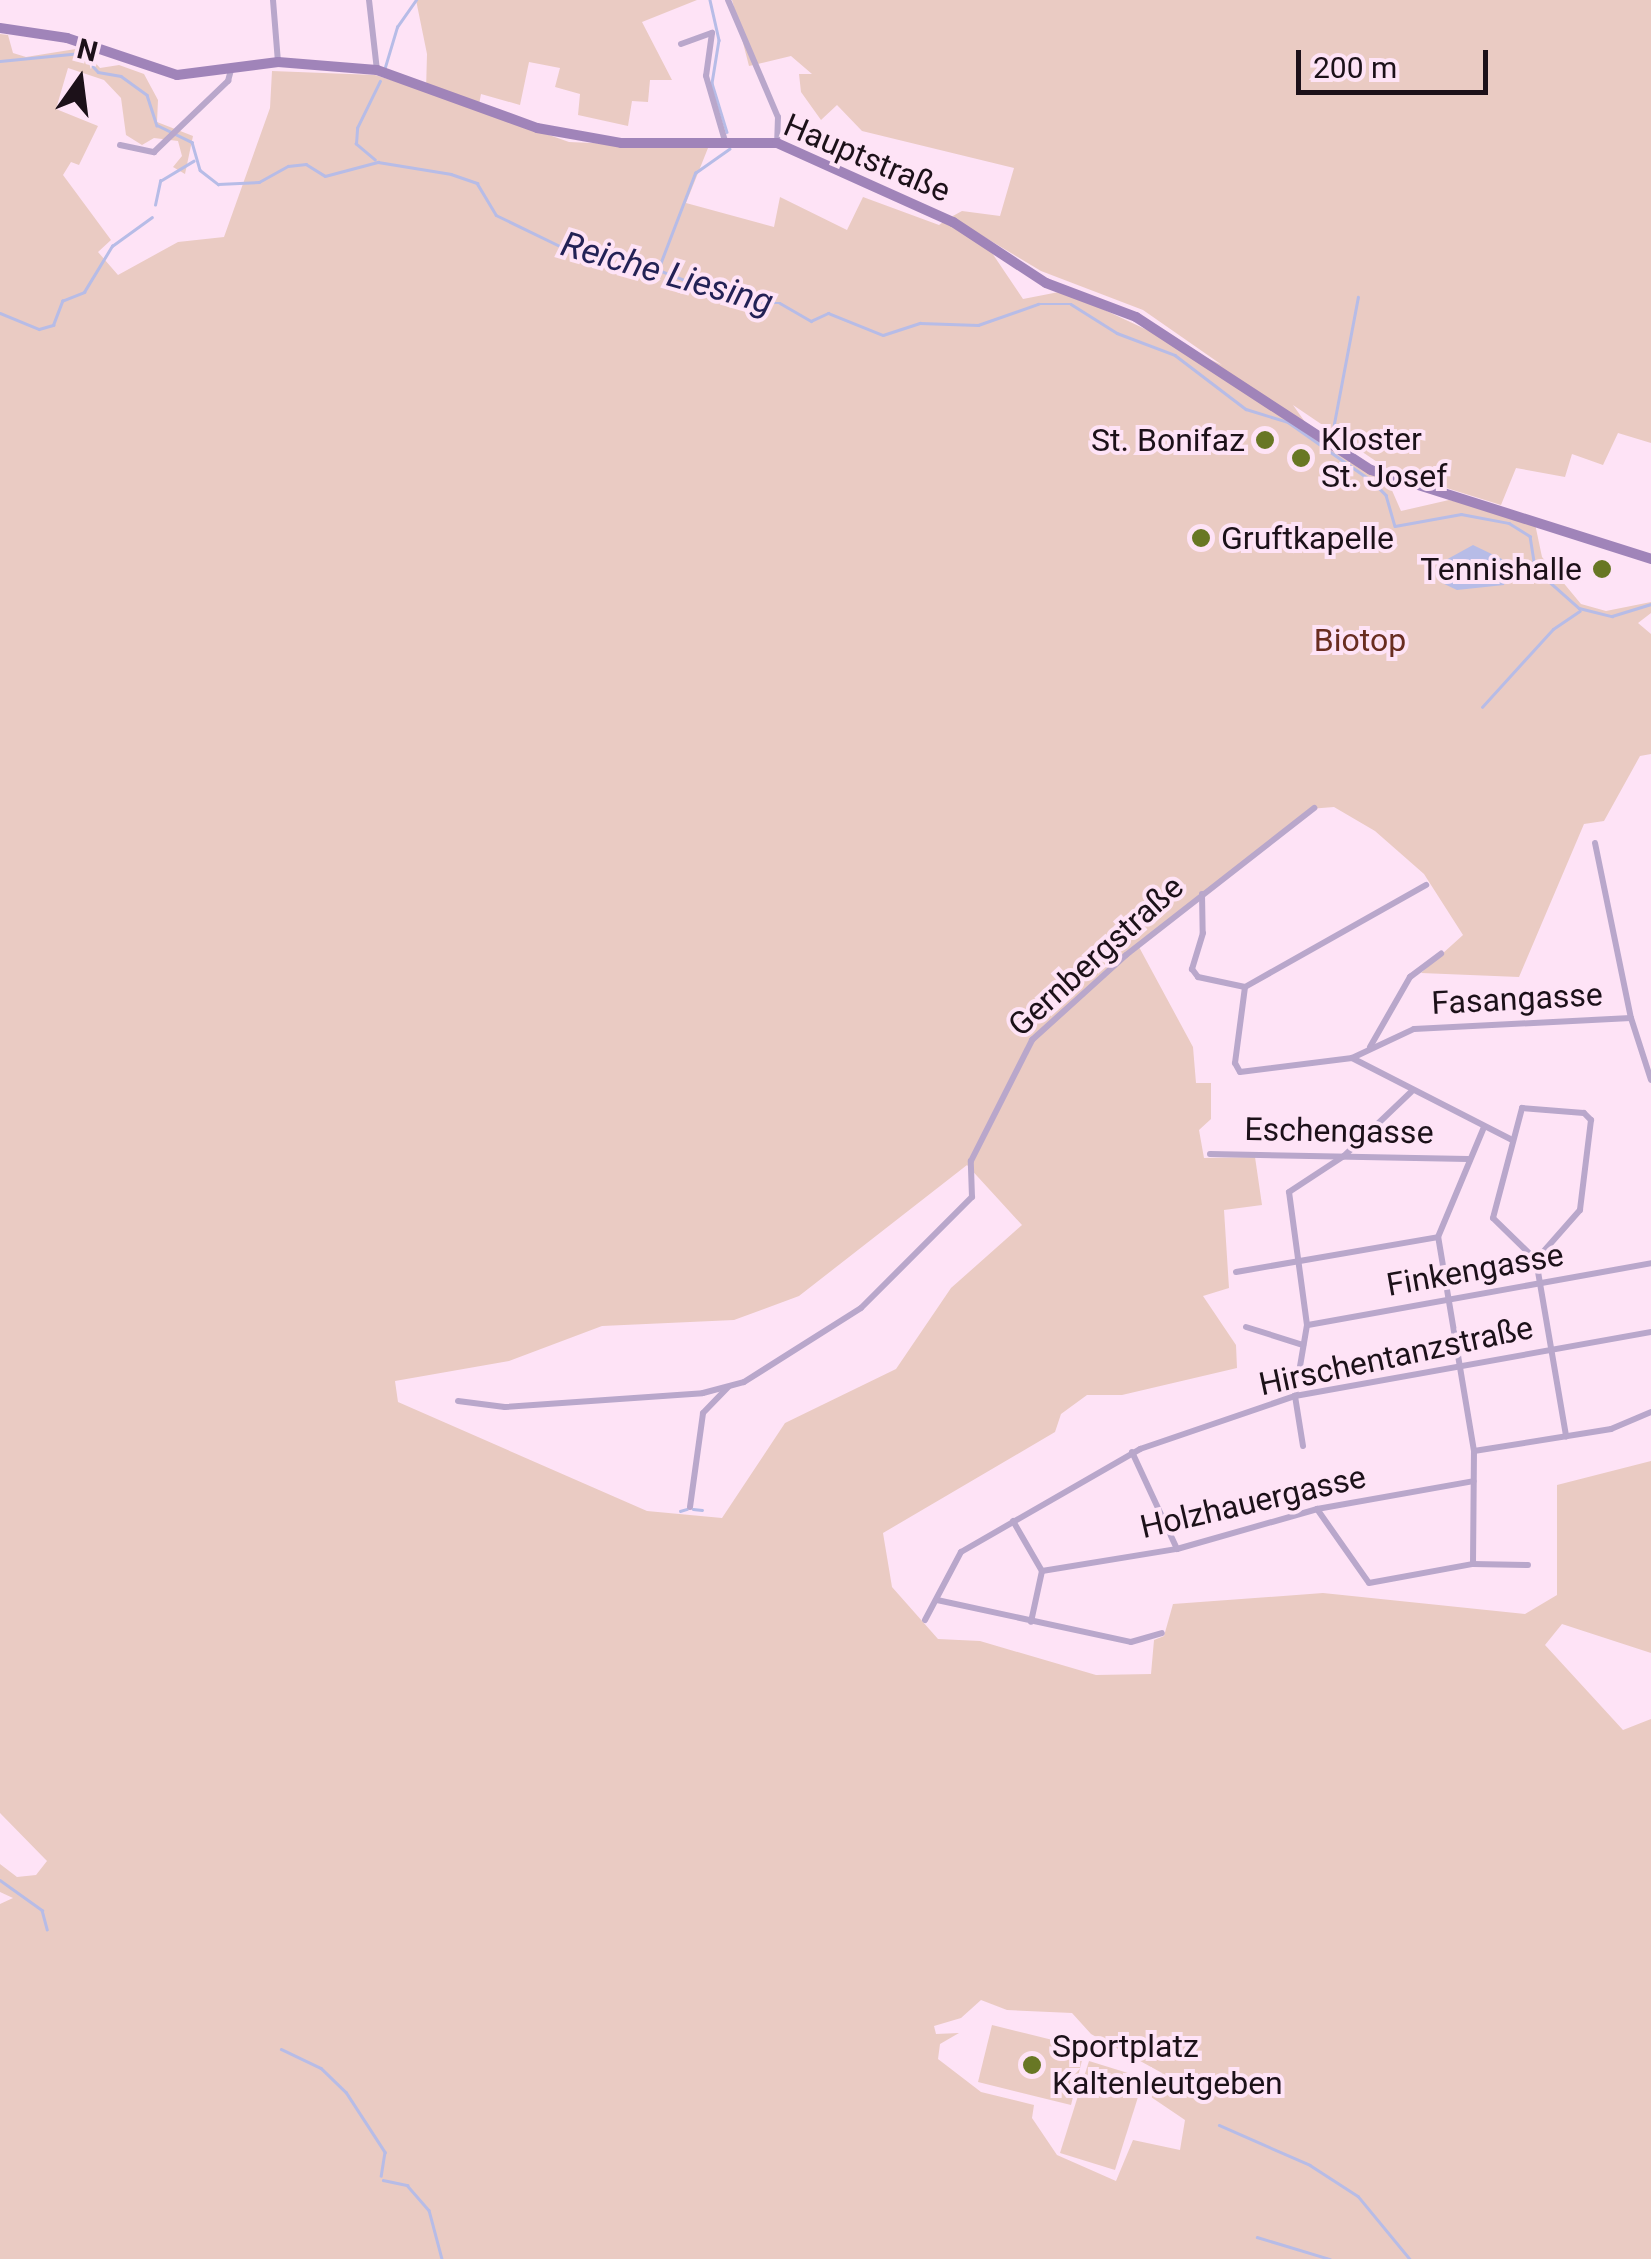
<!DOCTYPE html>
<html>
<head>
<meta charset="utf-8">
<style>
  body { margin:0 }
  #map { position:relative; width:1651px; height:2259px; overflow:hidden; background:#fee3f6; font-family:Roboto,sans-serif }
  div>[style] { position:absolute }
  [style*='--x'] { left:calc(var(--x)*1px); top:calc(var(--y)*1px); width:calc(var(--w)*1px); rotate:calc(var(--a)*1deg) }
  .green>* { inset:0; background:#eacbc3 }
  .water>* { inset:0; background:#b7bce7 }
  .stream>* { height:2.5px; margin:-1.25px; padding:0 1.25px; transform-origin:1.25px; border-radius:1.25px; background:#b7bce7 }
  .minor>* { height:6px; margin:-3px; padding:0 3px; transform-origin:3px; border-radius:3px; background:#b9a7cb }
  .secondary>* { height:10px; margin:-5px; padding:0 5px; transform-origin:5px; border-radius:5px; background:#a084b9 }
  .dots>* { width:28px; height:28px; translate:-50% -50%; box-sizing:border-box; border:5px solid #fee3f6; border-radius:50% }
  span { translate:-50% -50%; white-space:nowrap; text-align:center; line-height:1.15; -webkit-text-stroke:8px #fee3f6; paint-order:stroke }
  .street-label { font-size:32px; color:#1c1119 }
  .poi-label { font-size:32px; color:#1c1119 }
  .right { translate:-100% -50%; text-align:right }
  .left { translate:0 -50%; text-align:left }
  .park-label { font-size:32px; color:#692d20 }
  .water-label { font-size:35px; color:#232256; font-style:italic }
  .north { position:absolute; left:30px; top:30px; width:100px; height:100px; -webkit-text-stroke:8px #fee3f6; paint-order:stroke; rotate:14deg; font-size:28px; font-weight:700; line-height:40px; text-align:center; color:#1c1119 }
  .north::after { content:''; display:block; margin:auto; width:35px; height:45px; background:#1c1119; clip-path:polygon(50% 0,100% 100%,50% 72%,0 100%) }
  .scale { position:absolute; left:1296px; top:50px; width:192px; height:45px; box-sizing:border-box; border:5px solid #1c1119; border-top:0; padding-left:12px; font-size:30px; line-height:35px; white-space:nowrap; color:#1c1119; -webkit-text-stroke:8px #fee3f6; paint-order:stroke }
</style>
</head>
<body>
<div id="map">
  <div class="green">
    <div style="clip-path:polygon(evenodd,416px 0,697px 0,642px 22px,672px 80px,650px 80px,648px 102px,632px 101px,628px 126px,578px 115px,580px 94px,555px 87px,560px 68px,529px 62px,520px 105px,481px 94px,478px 110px,569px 142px,708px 148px,686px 203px,774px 227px,780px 197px,847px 230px,863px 197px,939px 225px,946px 220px,988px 247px,1023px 299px,1064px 291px,1222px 365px,1143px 310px,1041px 271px,951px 217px,962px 211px,1000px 216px,1014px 168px,862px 131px,837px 105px,821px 120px,801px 92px,799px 74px,812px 74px,791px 56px,749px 66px,732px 0,1651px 0,1651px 443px,1618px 433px,1603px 465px,1572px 454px,1565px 477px,1516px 468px,1501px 505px,1389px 470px,1293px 405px,1310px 429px,1387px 479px,1401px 511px,1449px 500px,1534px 519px,1542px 557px,1581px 604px,1606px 611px,1651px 602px,1651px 613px,1638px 623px,1651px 634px,1651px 754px,1640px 756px,1604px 821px,1584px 824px,1519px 977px,1421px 973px,1463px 935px,1424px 874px,1375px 831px,1334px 807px,1309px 809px,1139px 947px,1193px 1047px,1196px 1083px,1211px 1083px,1211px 1119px,1199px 1130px,1204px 1158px,1255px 1157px,1262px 1205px,1224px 1210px,1229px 1288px,1203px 1296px,1236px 1345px,1237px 1368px,1122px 1395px,1087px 1395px,1061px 1414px,1055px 1432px,883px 1533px,892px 1587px,938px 1639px,980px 1641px,1096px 1675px,1151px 1674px,1154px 1640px,1164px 1636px,1173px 1604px,1323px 1593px,1525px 1614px,1557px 1595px,1557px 1485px,1651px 1461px,1651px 1653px,1562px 1624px,1545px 1645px,1623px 1730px,1651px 1719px,1651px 2259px,0 2259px,0 1904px,13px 1898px,0 1892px,0 1864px,17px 1877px,36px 1875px,47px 1861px,0 1813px,0 34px,8px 35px,13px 53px,26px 57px,82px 48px,100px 68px,119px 65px,144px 74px,158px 100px,157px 122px,193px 136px,185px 174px,173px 167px,182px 156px,178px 141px,154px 138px,142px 145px,126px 135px,121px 98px,104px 80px,68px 68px,56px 109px,98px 126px,79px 165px,71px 162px,63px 175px,111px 240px,98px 252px,118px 275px,178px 242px,224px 237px,270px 108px,272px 71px,375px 75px,426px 91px,427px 54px,416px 0,967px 1165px,1022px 1225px,951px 1288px,896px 1369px,785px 1423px,722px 1518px,647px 1511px,398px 1402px,395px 1381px,509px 1361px,602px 1326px,734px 1320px,799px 1296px,967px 1165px,416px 0,981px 2000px,1007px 2010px,1072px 2013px,1091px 2034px,1162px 2073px,1151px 2097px,1185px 2120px,1180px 2150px,1133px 2140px,1116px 2181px,1057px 2155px,1032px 2118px,1034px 2105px,981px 2092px,938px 2059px,940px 2044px,959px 2033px,936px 2034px,934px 2026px,961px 2018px,981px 2000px)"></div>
    <div style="clip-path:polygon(992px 2025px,1085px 2048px,1071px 2105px,978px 2082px)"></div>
    <div style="clip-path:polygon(1089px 2061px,1144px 2078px,1115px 2170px,1060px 2153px)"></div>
  </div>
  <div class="water">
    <div style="clip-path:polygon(1473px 545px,1502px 559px,1509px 569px,1504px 585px,1457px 590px,1440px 582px,1444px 561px)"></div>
  </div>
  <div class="stream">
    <div style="--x:710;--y:0;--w:41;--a:77.3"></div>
    <div style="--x:719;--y:40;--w:44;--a:99.2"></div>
    <div style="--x:712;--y:83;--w:51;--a:73"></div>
    <div style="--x:0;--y:61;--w:81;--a:-5.6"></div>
    <div style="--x:81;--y:53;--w:25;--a:48"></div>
    <div style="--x:98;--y:72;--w:23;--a:10"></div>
    <div style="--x:121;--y:76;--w:32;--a:36"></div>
    <div style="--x:147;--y:95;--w:32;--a:72"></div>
    <div style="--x:157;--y:125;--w:39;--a:26"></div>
    <div style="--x:192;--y:142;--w:29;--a:74"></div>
    <div style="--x:200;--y:170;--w:23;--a:38"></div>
    <div style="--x:218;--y:184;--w:41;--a:-2.8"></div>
    <div style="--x:259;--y:182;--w:33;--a:-29"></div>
    <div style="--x:288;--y:166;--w:18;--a:-6"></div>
    <div style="--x:306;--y:164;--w:22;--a:32"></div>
    <div style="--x:325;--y:176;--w:55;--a:-14.8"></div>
    <div style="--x:378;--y:162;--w:74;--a:9.3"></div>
    <div style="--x:451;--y:174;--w:28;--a:19"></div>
    <div style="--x:477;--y:183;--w:37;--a:59"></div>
    <div style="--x:496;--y:215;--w:78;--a:25.9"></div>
    <div style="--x:566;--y:249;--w:30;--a:-6"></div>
    <div style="--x:596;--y:246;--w:120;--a:21"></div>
    <div style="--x:708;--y:289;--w:47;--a:17.3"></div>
    <div style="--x:753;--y:303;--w:27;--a:0"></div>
    <div style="--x:780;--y:303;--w:36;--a:30"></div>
    <div style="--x:811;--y:321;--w:19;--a:-25"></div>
    <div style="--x:828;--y:313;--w:59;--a:21.8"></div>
    <div style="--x:883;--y:335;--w:39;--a:-18"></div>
    <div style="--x:920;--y:323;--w:58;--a:2"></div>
    <div style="--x:978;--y:325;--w:64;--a:-19.3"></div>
    <div style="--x:1038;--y:304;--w:33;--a:0"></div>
    <div style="--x:1071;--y:304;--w:54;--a:32.2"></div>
    <div style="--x:1117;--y:333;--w:62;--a:20.8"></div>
    <div style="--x:1175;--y:355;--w:89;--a:37.3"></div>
    <div style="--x:1246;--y:409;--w:44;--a:17.2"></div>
    <div style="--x:1288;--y:422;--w:103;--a:35.1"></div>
    <div style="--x:1372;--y:481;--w:20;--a:45"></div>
    <div style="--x:1386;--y:495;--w:32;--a:74"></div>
    <div style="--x:1395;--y:526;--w:67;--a:-10.3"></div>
    <div style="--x:1461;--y:514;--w:49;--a:10.6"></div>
    <div style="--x:1509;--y:523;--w:25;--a:32"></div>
    <div style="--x:1530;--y:536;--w:33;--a:81"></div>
    <div style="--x:1535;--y:569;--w:59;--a:41.6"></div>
    <div style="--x:1579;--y:608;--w:34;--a:14"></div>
    <div style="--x:1612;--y:616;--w:41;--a:-17.1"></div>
    <div style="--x:385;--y:67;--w:42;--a:-73.3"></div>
    <div style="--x:397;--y:27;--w:33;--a:-55"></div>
    <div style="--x:375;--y:160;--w:25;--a:-140"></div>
    <div style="--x:356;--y:144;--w:16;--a:-86"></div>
    <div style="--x:357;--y:128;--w:52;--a:-63.9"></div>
    <div style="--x:155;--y:205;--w:25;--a:-78"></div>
    <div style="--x:160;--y:181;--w:39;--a:-31"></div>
    <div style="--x:659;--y:267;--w:101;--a:-69"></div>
    <div style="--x:695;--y:173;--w:42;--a:-35.2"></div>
    <div style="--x:0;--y:313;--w:42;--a:22.3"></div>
    <div style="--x:39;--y:329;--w:15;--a:-16"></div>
    <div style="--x:53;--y:325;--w:26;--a:-69"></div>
    <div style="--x:62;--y:301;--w:24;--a:-22"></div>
    <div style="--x:84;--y:292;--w:54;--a:-58.7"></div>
    <div style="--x:112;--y:246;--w:49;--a:-35.9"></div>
    <div style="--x:1333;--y:429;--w:134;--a:-79.3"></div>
    <div style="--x:1482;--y:707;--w:105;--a:-47.7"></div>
    <div style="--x:1553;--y:629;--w:32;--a:-34"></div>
    <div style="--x:693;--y:1509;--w:9;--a:6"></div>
    <div style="--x:680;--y:1511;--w:7;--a:-16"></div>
    <div style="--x:0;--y:1880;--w:52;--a:35.5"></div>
    <div style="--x:42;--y:1910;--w:20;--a:75"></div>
    <div style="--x:281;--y:2049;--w:44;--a:25.4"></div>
    <div style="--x:321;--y:2068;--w:35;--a:44"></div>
    <div style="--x:346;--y:2092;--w:72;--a:57"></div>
    <div style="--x:385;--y:2152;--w:24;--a:99"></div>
    <div style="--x:1219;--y:2125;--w:99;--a:23.7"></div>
    <div style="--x:1310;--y:2165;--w:57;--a:32.9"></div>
    <div style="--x:1358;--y:2196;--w:82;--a:50.5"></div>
    <div style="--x:383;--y:2180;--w:25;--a:12"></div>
    <div style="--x:407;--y:2185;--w:33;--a:49"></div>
    <div style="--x:429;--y:2210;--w:51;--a:75.1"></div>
    <div style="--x:1257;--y:2237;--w:76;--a:16.8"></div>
  </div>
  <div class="minor">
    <div style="--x:273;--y:0;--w:62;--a:85.4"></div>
    <div style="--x:369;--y:0;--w:70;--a:83.5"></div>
    <div style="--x:728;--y:0;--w:127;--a:66.9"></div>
    <div style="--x:778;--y:117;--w:26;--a:92"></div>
    <div style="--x:681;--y:44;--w:33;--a:-20"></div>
    <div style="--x:712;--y:33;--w:43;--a:97.9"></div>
    <div style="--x:706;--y:76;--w:68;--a:73.7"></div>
    <div style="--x:120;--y:145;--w:35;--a:12"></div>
    <div style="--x:154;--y:152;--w:103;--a:-43.8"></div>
    <div style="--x:228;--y:81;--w:11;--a:-75"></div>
    <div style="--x:1595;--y:843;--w:179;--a:78.4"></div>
    <div style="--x:1631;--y:1018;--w:65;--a:72.1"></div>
    <div style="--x:1202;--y:894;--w:39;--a:89"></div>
    <div style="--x:1203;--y:933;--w:38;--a:107"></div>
    <div style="--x:1192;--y:969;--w:10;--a:53"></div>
    <div style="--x:1198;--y:977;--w:48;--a:12"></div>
    <div style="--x:1245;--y:987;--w:77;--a:97.5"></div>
    <div style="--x:1235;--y:1063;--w:10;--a:61"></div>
    <div style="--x:1240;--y:1072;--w:113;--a:-7.1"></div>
    <div style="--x:1352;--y:1058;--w:180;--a:27.1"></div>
    <div style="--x:1245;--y:987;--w:208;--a:-29.4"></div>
    <div style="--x:1370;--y:1047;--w:81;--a:-60.3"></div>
    <div style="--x:1410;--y:977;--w:39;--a:-37"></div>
    <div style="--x:1352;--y:1058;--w:68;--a:-25.1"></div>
    <div style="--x:1414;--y:1029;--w:217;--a:-2.9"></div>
    <div style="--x:1210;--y:1154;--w:258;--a:1.1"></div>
    <div style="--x:1536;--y:1260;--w:60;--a:-135.7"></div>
    <div style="--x:1493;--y:1218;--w:114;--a:-75.2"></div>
    <div style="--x:1522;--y:1108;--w:62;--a:4.6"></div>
    <div style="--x:1584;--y:1113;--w:10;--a:45"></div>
    <div style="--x:1591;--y:1120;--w:91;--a:97"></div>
    <div style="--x:1580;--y:1210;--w:67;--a:131.3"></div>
    <div style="--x:1536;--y:1260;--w:179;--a:80.3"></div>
    <div style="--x:1236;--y:1272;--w:205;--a:-9.8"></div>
    <div style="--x:1308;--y:1325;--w:349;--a:-10.2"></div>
    <div style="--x:1246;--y:1327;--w:60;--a:17.5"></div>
    <div style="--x:458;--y:1401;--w:47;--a:7.3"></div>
    <div style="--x:505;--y:1407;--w:198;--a:-4"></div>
    <div style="--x:703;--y:1393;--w:42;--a:-15"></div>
    <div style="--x:744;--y:1382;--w:138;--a:-32.3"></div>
    <div style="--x:861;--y:1308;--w:157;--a:-45"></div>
    <div style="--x:972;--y:1197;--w:36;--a:-92"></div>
    <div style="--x:971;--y:1161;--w:136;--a:-63.2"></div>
    <div style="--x:1032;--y:1040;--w:127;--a:-42.1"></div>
    <div style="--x:1126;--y:955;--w:239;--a:-38"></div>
    <div style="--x:1303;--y:1446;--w:51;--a:-99.1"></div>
    <div style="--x:1295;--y:1396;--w:72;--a:-80.4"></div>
    <div style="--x:1307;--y:1325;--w:134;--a:-97.7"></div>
    <div style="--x:1289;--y:1192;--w:66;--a:-33.2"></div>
    <div style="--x:1344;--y:1156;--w:93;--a:-43.7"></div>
    <div style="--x:1474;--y:1451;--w:139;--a:-9.1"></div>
    <div style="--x:1611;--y:1429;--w:43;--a:-23"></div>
    <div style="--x:1132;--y:1452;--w:107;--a:65.1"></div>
    <div style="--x:690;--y:1507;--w:95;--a:-82.1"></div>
    <div style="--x:703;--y:1413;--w:36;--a:-46"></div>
    <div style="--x:1317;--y:1509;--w:90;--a:54.9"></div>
    <div style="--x:1369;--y:1583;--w:106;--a:-10.4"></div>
    <div style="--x:1473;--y:1564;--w:55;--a:1"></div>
    <div style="--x:1013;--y:1521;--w:58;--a:59.9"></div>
    <div style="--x:1042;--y:1571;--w:52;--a:102.2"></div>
    <div style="--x:1473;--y:1564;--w:113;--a:-89.5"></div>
    <div style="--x:1474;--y:1451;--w:217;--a:-99.5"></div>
    <div style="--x:1438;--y:1237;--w:119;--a:-67.3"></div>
    <div style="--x:1042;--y:1571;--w:137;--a:-9.3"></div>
    <div style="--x:1177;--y:1549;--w:146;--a:-15.9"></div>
    <div style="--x:1317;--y:1509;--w:159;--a:-10.1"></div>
    <div style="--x:937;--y:1600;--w:198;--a:12.2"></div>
    <div style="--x:1131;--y:1642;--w:32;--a:-16"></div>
    <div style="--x:925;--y:1620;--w:77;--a:-62.1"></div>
    <div style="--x:961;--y:1552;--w:207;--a:-29.9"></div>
    <div style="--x:1140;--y:1449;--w:164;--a:-18.9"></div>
    <div style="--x:1295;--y:1396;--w:362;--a:-10.2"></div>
  </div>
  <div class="secondary">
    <div style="--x:0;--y:28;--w:68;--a:8.5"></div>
    <div style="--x:67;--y:38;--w:116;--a:18.6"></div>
    <div style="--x:177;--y:75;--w:102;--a:-7.3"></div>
    <div style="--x:278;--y:62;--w:99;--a:4.6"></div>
    <div style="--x:377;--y:70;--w:170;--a:19.9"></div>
    <div style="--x:537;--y:128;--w:85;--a:10.1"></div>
    <div style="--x:621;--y:143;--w:156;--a:0"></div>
    <div style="--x:777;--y:143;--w:193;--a:24.2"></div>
    <div style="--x:953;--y:222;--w:111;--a:33.3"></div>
    <div style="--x:1046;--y:283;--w:96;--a:20.7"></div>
    <div style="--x:1136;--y:317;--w:280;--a:33.1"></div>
    <div style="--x:1371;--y:470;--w:294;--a:17.6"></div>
  </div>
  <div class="dots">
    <div style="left:1265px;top:440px;background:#687724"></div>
    <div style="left:1301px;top:458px;background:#687724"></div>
    <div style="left:1201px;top:538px;background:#687724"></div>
    <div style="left:1602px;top:569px;background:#687724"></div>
    <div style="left:1032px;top:2065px;background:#687724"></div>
  </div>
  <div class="street-label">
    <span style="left:867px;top:158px;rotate:23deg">Hauptstraße</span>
    <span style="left:1096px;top:956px;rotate:-42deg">Gernbergstraße</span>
    <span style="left:1517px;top:999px;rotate:-3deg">Fasangasse</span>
    <span style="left:1339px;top:1131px;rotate:1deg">Eschengasse</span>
    <span style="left:1475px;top:1270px;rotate:-10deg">Finkengasse</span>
    <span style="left:1396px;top:1356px;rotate:-12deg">Hirschentanzstraße</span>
    <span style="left:1253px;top:1502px;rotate:-13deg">Holzhauergasse</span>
  </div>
  <div class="poi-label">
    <span class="right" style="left:1245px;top:440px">St. Bonifaz</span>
    <span class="left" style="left:1321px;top:458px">Kloster<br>St. Josef</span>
    <span class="left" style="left:1221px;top:538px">Gruftkapelle</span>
    <span class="right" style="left:1582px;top:569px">Tennishalle</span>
    <span class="left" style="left:1052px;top:2065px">Sportplatz<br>Kaltenleutgeben</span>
  </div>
  <div class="park-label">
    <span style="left:1360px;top:640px">Biotop</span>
  </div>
  <div class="water-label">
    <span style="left:667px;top:274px;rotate:16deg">Reiche Liesing</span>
  </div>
  <div class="north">N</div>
  <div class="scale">200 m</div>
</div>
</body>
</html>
